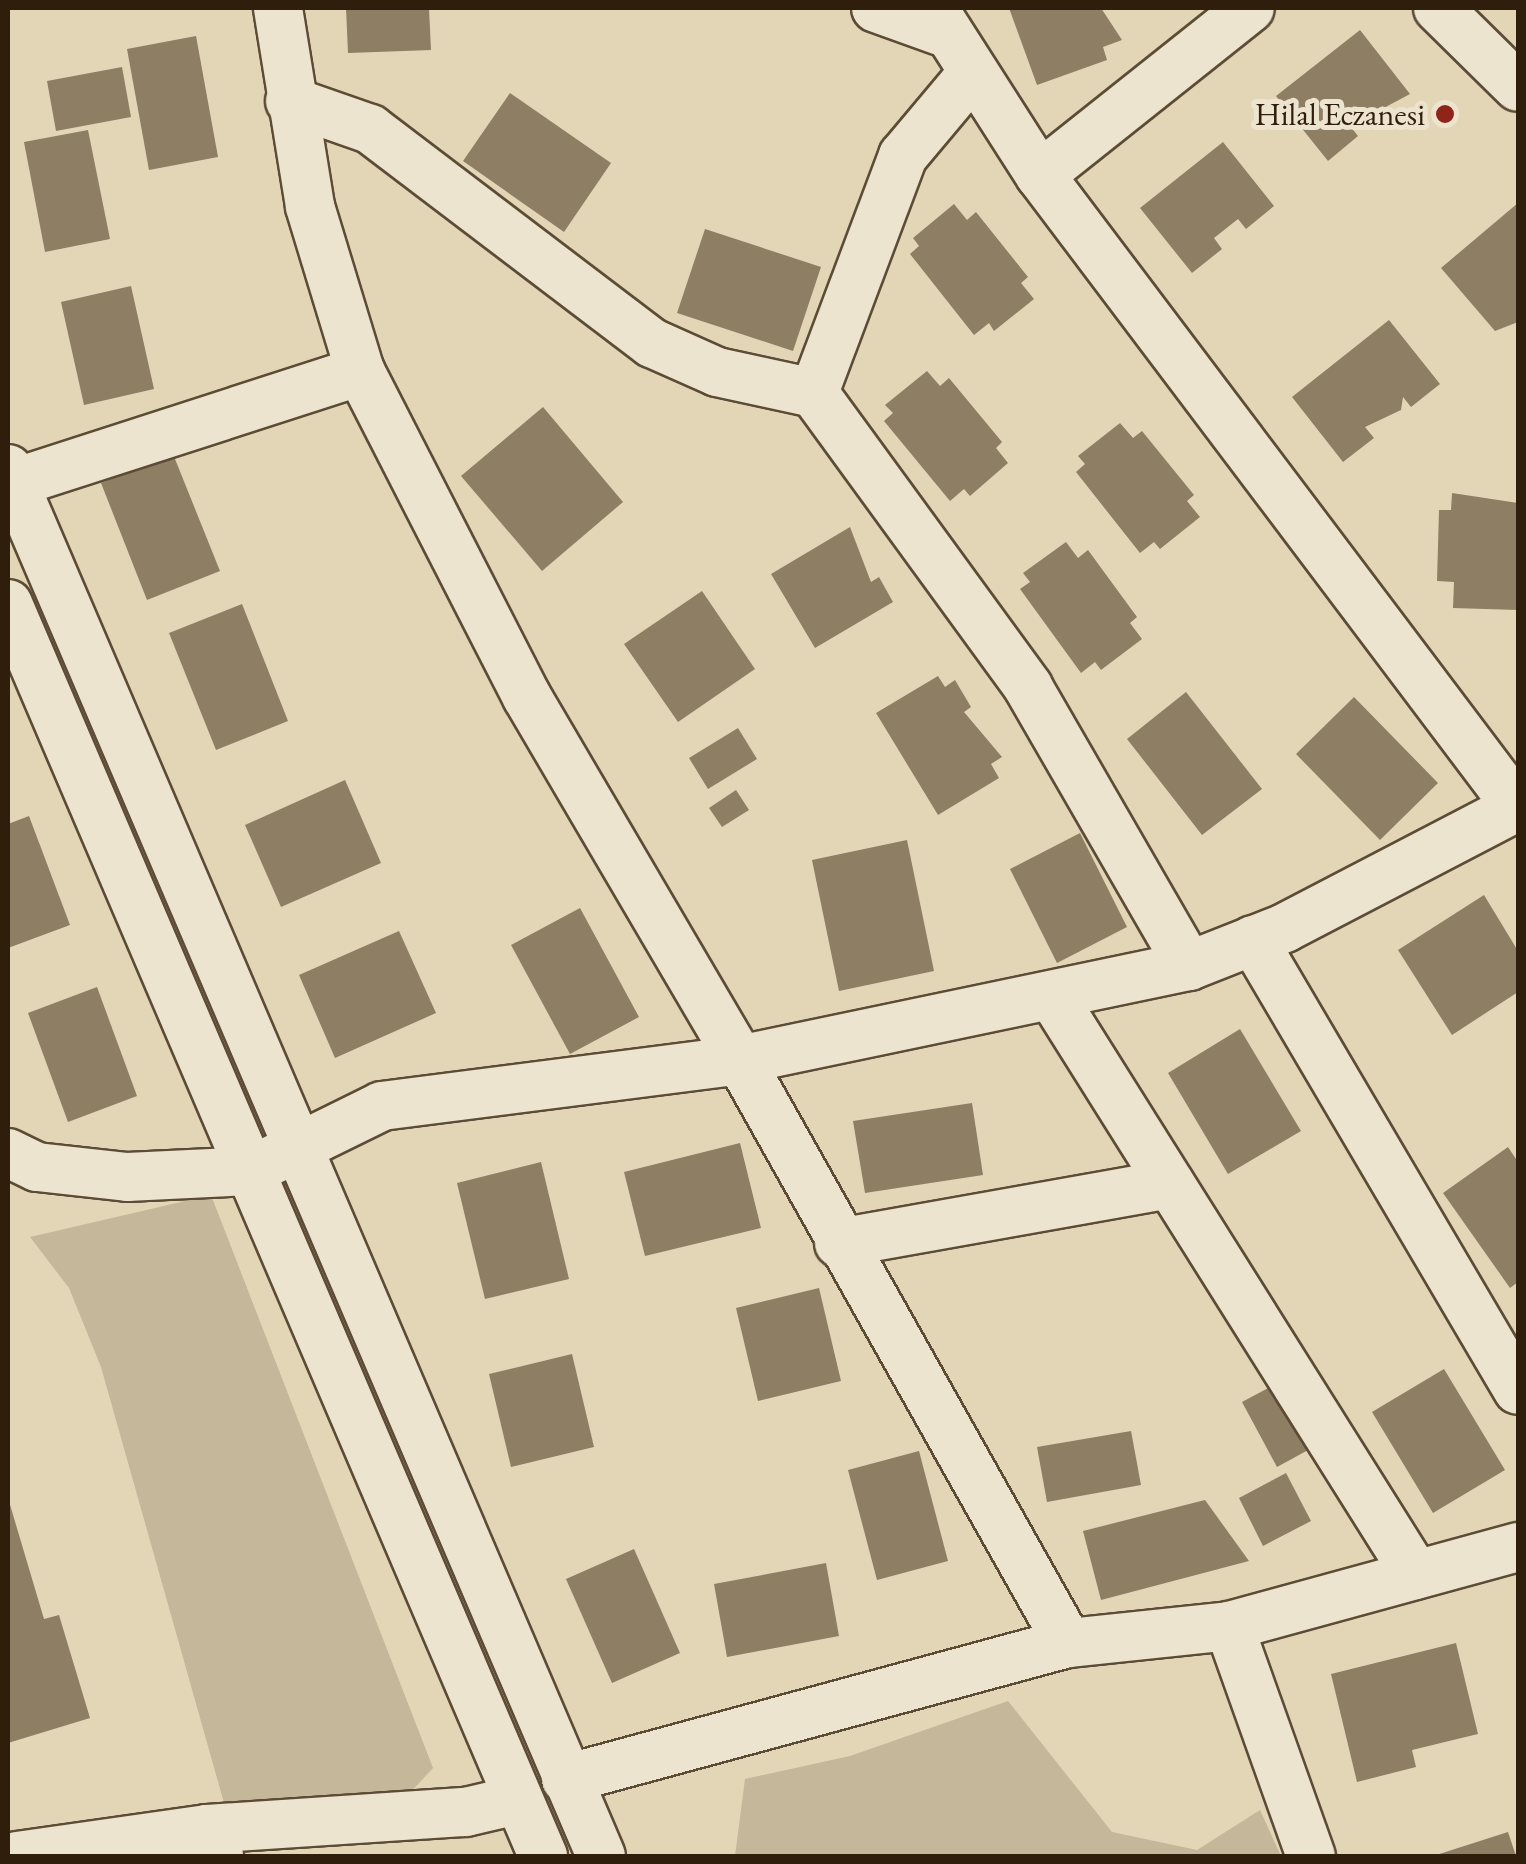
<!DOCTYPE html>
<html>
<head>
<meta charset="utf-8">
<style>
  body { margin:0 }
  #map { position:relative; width:1526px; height:1864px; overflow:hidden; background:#e3d6b7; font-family:"EB Garamond",serif }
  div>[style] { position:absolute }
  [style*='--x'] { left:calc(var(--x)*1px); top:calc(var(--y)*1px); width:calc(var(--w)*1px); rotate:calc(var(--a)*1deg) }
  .green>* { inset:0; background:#c4b79a }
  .building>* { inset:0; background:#8d7e64 }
  .roads { filter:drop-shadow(2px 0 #5c4c36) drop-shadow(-2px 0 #5c4c36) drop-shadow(0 2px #5c4c36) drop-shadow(0 -2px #5c4c36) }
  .minor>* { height:48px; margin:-24px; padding:0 24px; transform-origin:24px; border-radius:24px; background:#ede4d0 }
  .dots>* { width:28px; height:28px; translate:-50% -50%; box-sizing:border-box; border:5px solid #ede4d0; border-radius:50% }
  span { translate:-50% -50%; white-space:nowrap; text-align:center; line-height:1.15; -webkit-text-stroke:10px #ede4d0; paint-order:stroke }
  .poi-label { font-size:32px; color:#2f1e0b }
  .right { translate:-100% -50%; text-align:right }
  .frame { position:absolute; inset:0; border:10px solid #2f1e0b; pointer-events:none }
</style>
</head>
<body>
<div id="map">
  <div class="green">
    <div style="clip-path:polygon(211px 1195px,433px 1768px,408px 1795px,226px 1810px,101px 1367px,69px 1288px,30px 1237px)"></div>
    <div style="clip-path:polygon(1008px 1701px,1112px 1832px,1197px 1850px,1260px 1810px,1281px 1856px,735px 1856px,745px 1779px,850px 1756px)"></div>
  </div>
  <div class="building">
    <div style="clip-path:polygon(346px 8px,429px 8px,431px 50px,348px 53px)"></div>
    <div style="clip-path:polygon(1009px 8px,1101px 8px,1122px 40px,1103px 47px,1107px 60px,1037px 85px)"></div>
    <div style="clip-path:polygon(1360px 30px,1410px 94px,1350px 126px,1358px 136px,1328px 161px,1276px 96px)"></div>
    <div style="clip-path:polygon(196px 36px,218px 157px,149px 170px,127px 49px)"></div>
    <div style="clip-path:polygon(122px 67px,131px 117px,56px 131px,47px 81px)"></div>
    <div style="clip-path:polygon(510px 93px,611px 163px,564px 232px,463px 161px)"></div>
    <div style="clip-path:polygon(88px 130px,110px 239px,45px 252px,24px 142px)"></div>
    <div style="clip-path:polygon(1223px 142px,1274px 206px,1246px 229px,1238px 219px,1214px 238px,1222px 249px,1192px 273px,1140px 208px)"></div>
    <div style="clip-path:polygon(1518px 203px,1518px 322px,1495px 331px,1441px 268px)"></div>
    <div style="clip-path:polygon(954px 204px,967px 220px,976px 212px,1028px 277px,1021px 283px,1034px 299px,994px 331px,989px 323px,974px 335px,910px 254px,919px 246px,913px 238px)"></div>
    <div style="clip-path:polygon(705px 229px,821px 267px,793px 351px,677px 313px)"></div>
    <div style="clip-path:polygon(131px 286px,154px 389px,84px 405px,61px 302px)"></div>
    <div style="clip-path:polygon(1389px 320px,1440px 384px,1411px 407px,1403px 397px,1401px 410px,1365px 427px,1374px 438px,1343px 462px,1292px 397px)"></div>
    <div style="clip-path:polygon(927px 371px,940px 386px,949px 378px,1002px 442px,996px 448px,1008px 463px,970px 496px,964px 489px,950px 501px,884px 421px,893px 413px,885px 405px)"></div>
    <div style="clip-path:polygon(543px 407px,623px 502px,542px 571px,461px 476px)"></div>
    <div style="clip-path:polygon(1120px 423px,1133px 438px,1142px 431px,1194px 495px,1187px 501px,1200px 517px,1160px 549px,1154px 542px,1140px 553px,1076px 472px,1085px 464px,1078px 456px)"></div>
    <div style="clip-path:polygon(173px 454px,220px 571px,147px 600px,101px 483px)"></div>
    <div style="clip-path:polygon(1452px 493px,1518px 503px,1518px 610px,1453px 608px,1454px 582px,1437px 581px,1439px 510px,1451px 510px)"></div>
    <div style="clip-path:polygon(850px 527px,871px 582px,879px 577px,893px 602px,815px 648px,771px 574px)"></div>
    <div style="clip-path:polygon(1066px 542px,1078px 558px,1088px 550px,1137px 617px,1130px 623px,1142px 639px,1101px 670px,1095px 662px,1081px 673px,1020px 589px,1030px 582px,1023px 573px)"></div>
    <div style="clip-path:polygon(702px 591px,755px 669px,678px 722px,624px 644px)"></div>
    <div style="clip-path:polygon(242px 604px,288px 721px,216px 750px,169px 633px)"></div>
    <div style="clip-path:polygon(938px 676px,945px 687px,955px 680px,971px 707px,964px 712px,1002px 757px,991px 764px,999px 778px,938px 815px,876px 713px)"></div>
    <div style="clip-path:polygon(1186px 692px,1262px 789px,1202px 835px,1127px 739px)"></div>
    <div style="clip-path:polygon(1354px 697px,1438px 783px,1380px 840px,1296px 754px)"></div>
    <div style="clip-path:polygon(738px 728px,757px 759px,708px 789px,689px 758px)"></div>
    <div style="clip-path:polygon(345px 780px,381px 863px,281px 907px,245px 825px)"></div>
    <div style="clip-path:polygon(736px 790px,749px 810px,722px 827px,709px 808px)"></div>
    <div style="clip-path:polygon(29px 816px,70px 925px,8px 948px,8px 824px)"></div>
    <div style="clip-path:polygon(1080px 833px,1127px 927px,1057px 963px,1010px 869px)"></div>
    <div style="clip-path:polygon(907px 840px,934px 971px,839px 991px,812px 860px)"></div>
    <div style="clip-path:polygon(1484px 895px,1518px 951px,1518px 992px,1452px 1035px,1398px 950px)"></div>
    <div style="clip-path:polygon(580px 908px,639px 1017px,570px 1054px,511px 945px)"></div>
    <div style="clip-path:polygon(399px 931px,436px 1013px,335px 1058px,299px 975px)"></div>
    <div style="clip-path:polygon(97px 987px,137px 1096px,68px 1122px,28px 1013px)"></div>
    <div style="clip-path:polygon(1240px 1029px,1301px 1131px,1228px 1174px,1168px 1073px)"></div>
    <div style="clip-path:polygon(972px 1103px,983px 1175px,865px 1193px,853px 1121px)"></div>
    <div style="clip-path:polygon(740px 1143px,761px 1228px,645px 1256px,624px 1172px)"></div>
    <div style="clip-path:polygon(1508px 1147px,1518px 1162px,1518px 1282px,1510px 1288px,1443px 1193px)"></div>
    <div style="clip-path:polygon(541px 1162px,569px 1279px,485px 1299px,457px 1183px)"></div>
    <div style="clip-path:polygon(819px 1288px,841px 1381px,758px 1401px,736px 1308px)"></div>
    <div style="clip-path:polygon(572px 1354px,594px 1447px,511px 1467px,489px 1374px)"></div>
    <div style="clip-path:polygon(1444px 1369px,1505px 1470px,1433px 1513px,1372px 1412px)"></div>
    <div style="clip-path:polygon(1276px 1384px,1310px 1449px,1277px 1467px,1242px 1402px)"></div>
    <div style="clip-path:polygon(1131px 1431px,1141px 1485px,1047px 1502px,1037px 1447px)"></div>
    <div style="clip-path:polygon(919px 1451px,948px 1561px,877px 1580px,848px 1470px)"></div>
    <div style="clip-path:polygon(1286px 1473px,1311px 1521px,1263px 1546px,1239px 1498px)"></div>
    <div style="clip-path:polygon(8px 1498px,44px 1619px,59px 1615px,90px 1718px,8px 1743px)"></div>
    <div style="clip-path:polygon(1205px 1500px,1249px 1561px,1101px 1600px,1083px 1531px)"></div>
    <div style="clip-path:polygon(634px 1549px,680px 1653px,612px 1683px,566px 1579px)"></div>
    <div style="clip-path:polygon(826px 1563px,839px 1636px,727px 1657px,714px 1584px)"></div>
    <div style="clip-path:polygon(1456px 1643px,1478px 1734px,1412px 1750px,1416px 1767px,1357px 1782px,1331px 1674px)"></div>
    <div style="clip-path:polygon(1508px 1832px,1516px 1856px,1433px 1856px)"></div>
  </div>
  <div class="roads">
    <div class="minor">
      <div style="--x:876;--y:8;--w:68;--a:19.8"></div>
      <div style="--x:933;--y:8;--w:198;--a:57.4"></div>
      <div style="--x:1040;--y:175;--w:792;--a:52.96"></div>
      <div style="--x:1517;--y:807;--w:262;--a:152.5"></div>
      <div style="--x:1285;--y:928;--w:103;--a:158.4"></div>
      <div style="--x:1189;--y:966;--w:459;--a:168.2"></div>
      <div style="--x:740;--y:1060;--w:669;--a:60.64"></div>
      <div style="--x:1438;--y:8;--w:112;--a:44.6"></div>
      <div style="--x:971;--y:75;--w:106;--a:130"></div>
      <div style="--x:903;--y:156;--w:253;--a:110.6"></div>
      <div style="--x:814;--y:393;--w:364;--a:53.9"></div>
      <div style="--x:1028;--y:687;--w:322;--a:60"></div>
      <div style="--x:290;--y:101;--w:85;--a:19.3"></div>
      <div style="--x:370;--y:129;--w:354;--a:37.2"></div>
      <div style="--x:652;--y:343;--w:71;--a:24"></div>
      <div style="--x:717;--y:372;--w:99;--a:12.2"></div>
      <div style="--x:1040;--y:175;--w:268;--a:-38.5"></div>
      <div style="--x:8;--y:469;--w:1508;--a:66.85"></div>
      <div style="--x:14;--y:483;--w:364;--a:-17.9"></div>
      <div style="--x:8;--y:604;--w:1362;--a:66.86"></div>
      <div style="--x:1253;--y:940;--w:522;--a:59.51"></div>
      <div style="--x:1054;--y:999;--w:680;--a:57.85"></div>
      <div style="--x:8;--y:1153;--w:32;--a:26"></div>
      <div style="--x:37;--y:1167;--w:91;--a:6.3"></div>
      <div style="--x:127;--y:1177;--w:123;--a:-2.8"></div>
      <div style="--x:250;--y:1171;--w:147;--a:-26.2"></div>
      <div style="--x:382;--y:1106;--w:361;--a:-7.3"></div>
      <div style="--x:740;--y:1060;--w:421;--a:-120.4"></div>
      <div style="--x:527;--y:697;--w:366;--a:-117.1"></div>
      <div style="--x:360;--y:371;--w:172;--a:-106.9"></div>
      <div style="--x:310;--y:206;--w:201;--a:-99.2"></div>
      <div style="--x:839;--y:1243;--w:336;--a:-10.1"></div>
      <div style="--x:1229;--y:1626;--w:244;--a:70.4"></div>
      <div style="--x:566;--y:1779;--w:520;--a:-15.16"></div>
      <div style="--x:1068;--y:1643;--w:162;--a:-6"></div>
      <div style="--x:1229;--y:1626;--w:300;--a:-15.3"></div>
      <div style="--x:207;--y:1829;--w:260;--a:-3.8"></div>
      <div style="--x:466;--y:1812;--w:52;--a:-13.2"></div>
      <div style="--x:17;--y:1856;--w:192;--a:-8.1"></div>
      <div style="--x:207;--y:1829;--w:30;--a:66"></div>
    </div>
  </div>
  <div class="dots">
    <div style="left:1445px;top:114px;background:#8f2418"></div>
  </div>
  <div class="poi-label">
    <span class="right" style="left:1425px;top:114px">Hilal Eczanesi</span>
  </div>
  <div class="frame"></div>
</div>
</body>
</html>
